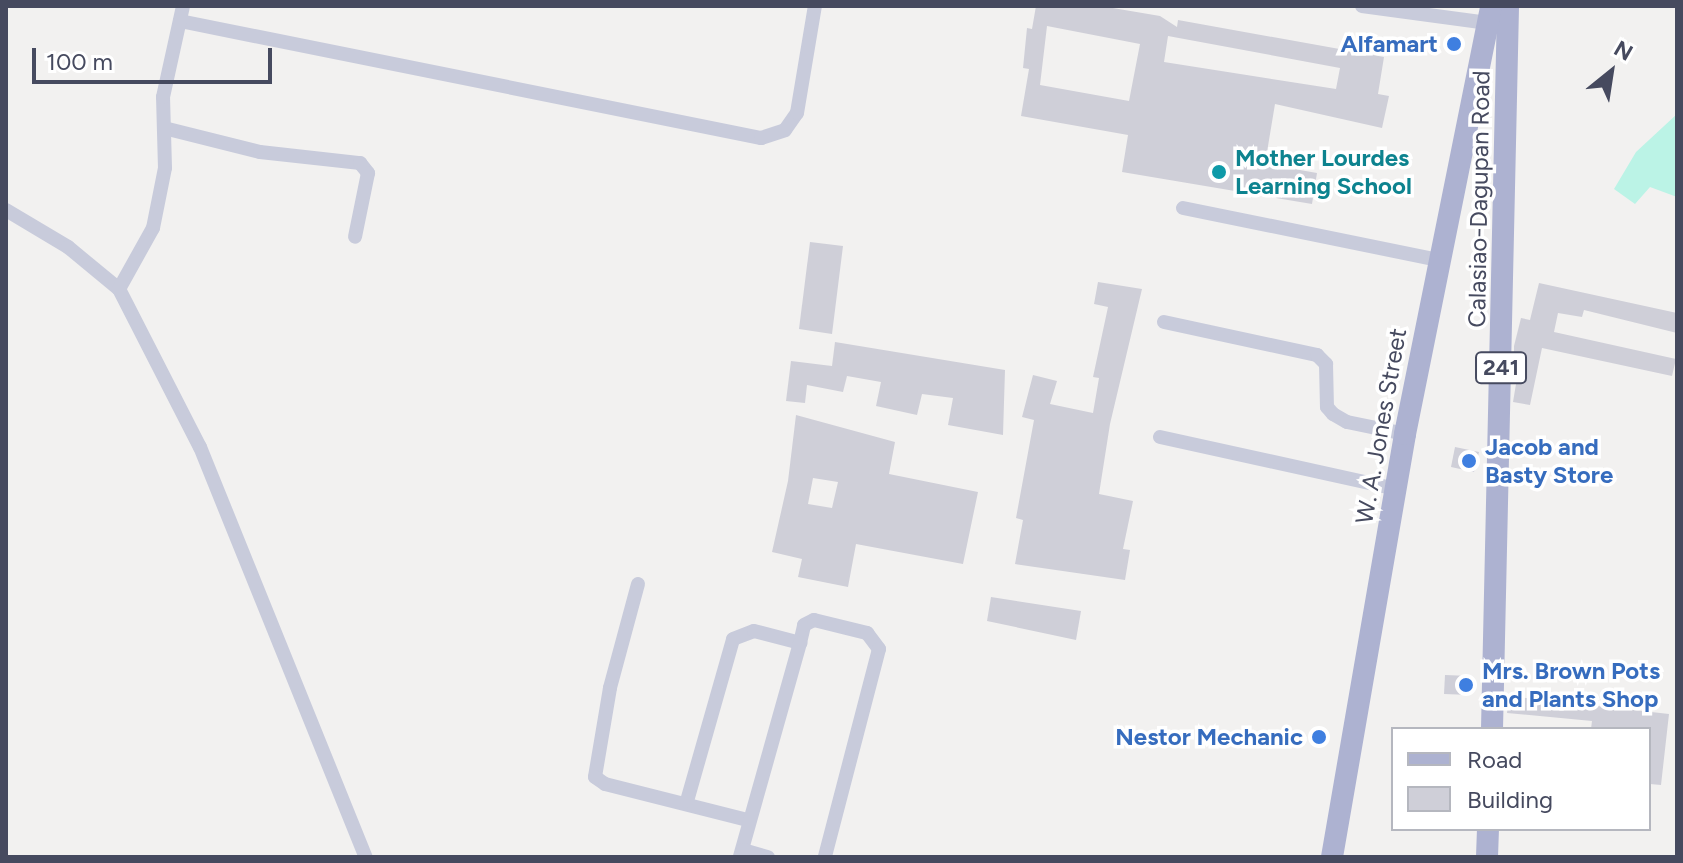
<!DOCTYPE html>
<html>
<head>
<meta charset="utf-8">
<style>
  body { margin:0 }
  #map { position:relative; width:1683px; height:863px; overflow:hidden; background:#f2f1f0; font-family:Figtree,sans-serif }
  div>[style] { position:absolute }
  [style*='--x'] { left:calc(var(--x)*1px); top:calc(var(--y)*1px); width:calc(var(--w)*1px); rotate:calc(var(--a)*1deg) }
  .green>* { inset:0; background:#bbf3e6 }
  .building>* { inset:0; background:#cfcfd8 }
  .minor>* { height:14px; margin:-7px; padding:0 7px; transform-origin:7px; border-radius:7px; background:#c8cbdb }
  .primary>* { height:22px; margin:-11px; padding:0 11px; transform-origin:11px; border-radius:11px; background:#adb2d1 }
  .dots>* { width:22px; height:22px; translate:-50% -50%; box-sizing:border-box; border:4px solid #fff; border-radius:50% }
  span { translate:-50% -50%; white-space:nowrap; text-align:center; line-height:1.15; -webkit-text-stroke:7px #fff; paint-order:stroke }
  .shield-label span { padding:2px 6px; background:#fff; border:2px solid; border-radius:6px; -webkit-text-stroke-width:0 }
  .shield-label { font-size:22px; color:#464a5f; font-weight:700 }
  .shop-label { font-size:24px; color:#366cbe; font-weight:700 }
  .right { translate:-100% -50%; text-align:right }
  .left { translate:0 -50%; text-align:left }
  .culture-label { font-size:24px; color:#0d838f; font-weight:700 }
  .street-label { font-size:24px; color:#464a5f }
  .frame { position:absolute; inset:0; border:8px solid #464a5f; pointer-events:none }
  .legend { position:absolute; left:1391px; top:727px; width:260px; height:104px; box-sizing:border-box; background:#fff; border:2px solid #b5b7bf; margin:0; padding:10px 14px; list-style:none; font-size:24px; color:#464a5f }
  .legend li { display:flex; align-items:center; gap:16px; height:40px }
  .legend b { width:40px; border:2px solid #b5b7bf }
  .north { position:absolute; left:1571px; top:32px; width:80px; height:80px; -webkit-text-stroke:6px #fff; paint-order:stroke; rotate:30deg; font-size:22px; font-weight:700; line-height:32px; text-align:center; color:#464a5f }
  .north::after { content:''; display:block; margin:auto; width:28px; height:36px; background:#464a5f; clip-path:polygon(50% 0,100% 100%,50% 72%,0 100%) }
  .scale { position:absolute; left:32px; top:48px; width:240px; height:36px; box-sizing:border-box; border:4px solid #464a5f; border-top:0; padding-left:10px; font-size:24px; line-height:28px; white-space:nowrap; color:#464a5f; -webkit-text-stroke:6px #fff; paint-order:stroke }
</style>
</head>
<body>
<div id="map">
  <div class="green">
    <div style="clip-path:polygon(1677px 114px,1677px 197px,1650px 187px,1635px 204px,1614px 189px,1636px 152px)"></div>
  </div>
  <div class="building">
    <div style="clip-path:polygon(evenodd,1036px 6px,1101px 6px,1160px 16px,1177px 27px,1178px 20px,1384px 57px,1378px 94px,1389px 96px,1382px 128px,1275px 104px,1265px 164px,1317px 173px,1312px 204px,1122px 172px,1128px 135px,1021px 116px,1029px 69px,1023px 68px,1027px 28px,1032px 29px,1036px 6px,1047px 26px,1140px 44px,1129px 101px,1040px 85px,1047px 26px,1036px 6px,1168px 36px,1340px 68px,1336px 89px,1164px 62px,1168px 36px)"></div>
    <div style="clip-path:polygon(810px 242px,843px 246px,832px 334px,799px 329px)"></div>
    <div style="clip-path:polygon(1098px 282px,1142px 289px,1110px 424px,1099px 494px,1133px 501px,1123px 549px,1130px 550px,1125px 580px,1015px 564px,1023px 520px,1016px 518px,1034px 420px,1022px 417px,1033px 375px,1057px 381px,1050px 404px,1093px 413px,1099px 378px,1093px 377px,1108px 307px,1094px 304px)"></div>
    <div style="clip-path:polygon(1539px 283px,1677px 313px,1677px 333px,1584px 310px,1582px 317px,1558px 313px,1554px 332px,1676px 359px,1672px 376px,1542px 348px,1530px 405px,1513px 402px,1520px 360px,1514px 358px,1514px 346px,1521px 318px,1530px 320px)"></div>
    <div style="clip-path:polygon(835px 342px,1005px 370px,1003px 435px,948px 425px,953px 398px,922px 394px,917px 415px,876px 406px,881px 382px,847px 376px,843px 392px,807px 385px,805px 403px,786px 401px,791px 361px,832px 366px)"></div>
    <div style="clip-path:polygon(evenodd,796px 415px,895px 442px,889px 474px,978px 492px,963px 564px,856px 544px,848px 587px,798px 577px,802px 559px,772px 552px,788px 481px,796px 415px,813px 478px,838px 482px,832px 508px,808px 504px,813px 478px)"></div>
    <div style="clip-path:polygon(1455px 447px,1479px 452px,1474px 472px,1451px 467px)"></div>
    <div style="clip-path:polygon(991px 597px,1081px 611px,1076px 640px,987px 621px)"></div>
    <div style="clip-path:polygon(1445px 675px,1470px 676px,1470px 695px,1444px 694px)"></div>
    <div style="clip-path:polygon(1509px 696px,1669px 714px,1661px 785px,1650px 784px,1649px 729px,1591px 729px,1592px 721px,1507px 713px)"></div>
  </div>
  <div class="minor">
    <div style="--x:1362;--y:6;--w:127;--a:7.7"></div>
    <div style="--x:180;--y:21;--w:593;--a:11.39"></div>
    <div style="--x:761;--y:138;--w:25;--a:-18"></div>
    <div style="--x:785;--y:130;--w:21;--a:-55"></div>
    <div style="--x:797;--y:113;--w:109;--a:-80.5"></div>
    <div style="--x:164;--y:128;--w:99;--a:14"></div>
    <div style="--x:260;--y:152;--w:101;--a:6.3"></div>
    <div style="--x:360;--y:163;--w:13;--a:51"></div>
    <div style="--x:368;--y:173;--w:65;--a:101.5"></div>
    <div style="--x:1183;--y:208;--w:260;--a:11.5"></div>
    <div style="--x:6;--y:210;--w:72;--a:30.8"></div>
    <div style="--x:68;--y:247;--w:66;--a:39.5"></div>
    <div style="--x:119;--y:289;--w:178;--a:62.9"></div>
    <div style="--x:200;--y:447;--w:442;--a:68"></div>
    <div style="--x:119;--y:289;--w:70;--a:-60.9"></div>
    <div style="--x:153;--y:228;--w:61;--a:-78.7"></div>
    <div style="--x:165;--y:168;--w:71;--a:-91.6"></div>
    <div style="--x:163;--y:97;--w:93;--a:-77.6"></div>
    <div style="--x:1164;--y:322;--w:157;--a:12.2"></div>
    <div style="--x:1317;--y:355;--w:13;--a:45"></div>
    <div style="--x:1326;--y:364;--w:43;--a:88.7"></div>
    <div style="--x:1327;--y:407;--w:9;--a:49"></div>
    <div style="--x:1333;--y:414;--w:16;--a:30"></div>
    <div style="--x:1347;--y:422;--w:59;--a:11.7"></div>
    <div style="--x:1160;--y:437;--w:242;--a:12.4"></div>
    <div style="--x:638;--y:584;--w:108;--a:105.1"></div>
    <div style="--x:610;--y:688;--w:90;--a:99.6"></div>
    <div style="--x:595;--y:777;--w:12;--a:35"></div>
    <div style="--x:605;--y:784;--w:146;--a:14.2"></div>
    <div style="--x:800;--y:643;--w:18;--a:-77"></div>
    <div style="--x:804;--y:625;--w:11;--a:-27"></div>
    <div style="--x:814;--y:620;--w:55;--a:13.8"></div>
    <div style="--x:867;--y:633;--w:20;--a:53"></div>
    <div style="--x:879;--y:649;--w:215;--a:104.6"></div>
    <div style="--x:687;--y:801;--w:168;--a:-74.1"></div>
    <div style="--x:733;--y:639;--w:22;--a:-21"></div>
    <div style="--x:754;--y:631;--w:48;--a:14.6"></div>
    <div style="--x:800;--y:643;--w:222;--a:105.7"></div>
    <div style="--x:743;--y:850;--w:26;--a:16"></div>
  </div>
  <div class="primary">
    <div style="--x:1492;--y:729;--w:723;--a:-88.73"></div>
    <div style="--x:1332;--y:857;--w:429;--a:-80.2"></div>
    <div style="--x:1405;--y:434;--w:437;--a:-78.6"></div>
    <div style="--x:1487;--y:857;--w:28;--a:-88"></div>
  </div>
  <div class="dots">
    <div style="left:1454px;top:44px;background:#3f7fe0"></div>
    <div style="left:1219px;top:172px;background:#0f9aa8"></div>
    <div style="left:1469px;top:461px;background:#3f7fe0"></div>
    <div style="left:1466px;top:685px;background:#3f7fe0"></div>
    <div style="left:1319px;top:737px;background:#3f7fe0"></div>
  </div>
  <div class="shield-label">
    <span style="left:1501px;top:368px">241</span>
  </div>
  <div class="shop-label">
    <span class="right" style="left:1438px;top:44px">Alfamart</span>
    <span class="left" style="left:1485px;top:461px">Jacob and<br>Basty Store</span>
    <span class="left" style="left:1482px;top:685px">Mrs. Brown Pots<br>and Plants Shop</span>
    <span class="right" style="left:1303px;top:737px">Nestor Mechanic</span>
  </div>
  <div class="culture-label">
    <span class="left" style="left:1235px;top:172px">Mother Lourdes<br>Learning School</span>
  </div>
  <div class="street-label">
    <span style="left:1479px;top:199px;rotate:-89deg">Calasiao-Dagupan Road</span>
    <span style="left:1381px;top:426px;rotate:-80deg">W. A. Jones Street</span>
  </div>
  <div class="frame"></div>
  <ul class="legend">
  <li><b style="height:10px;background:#adb2d1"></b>Road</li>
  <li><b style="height:22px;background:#cfcfd8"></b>Building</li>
  </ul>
  <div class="north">N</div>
  <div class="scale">100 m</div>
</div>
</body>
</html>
